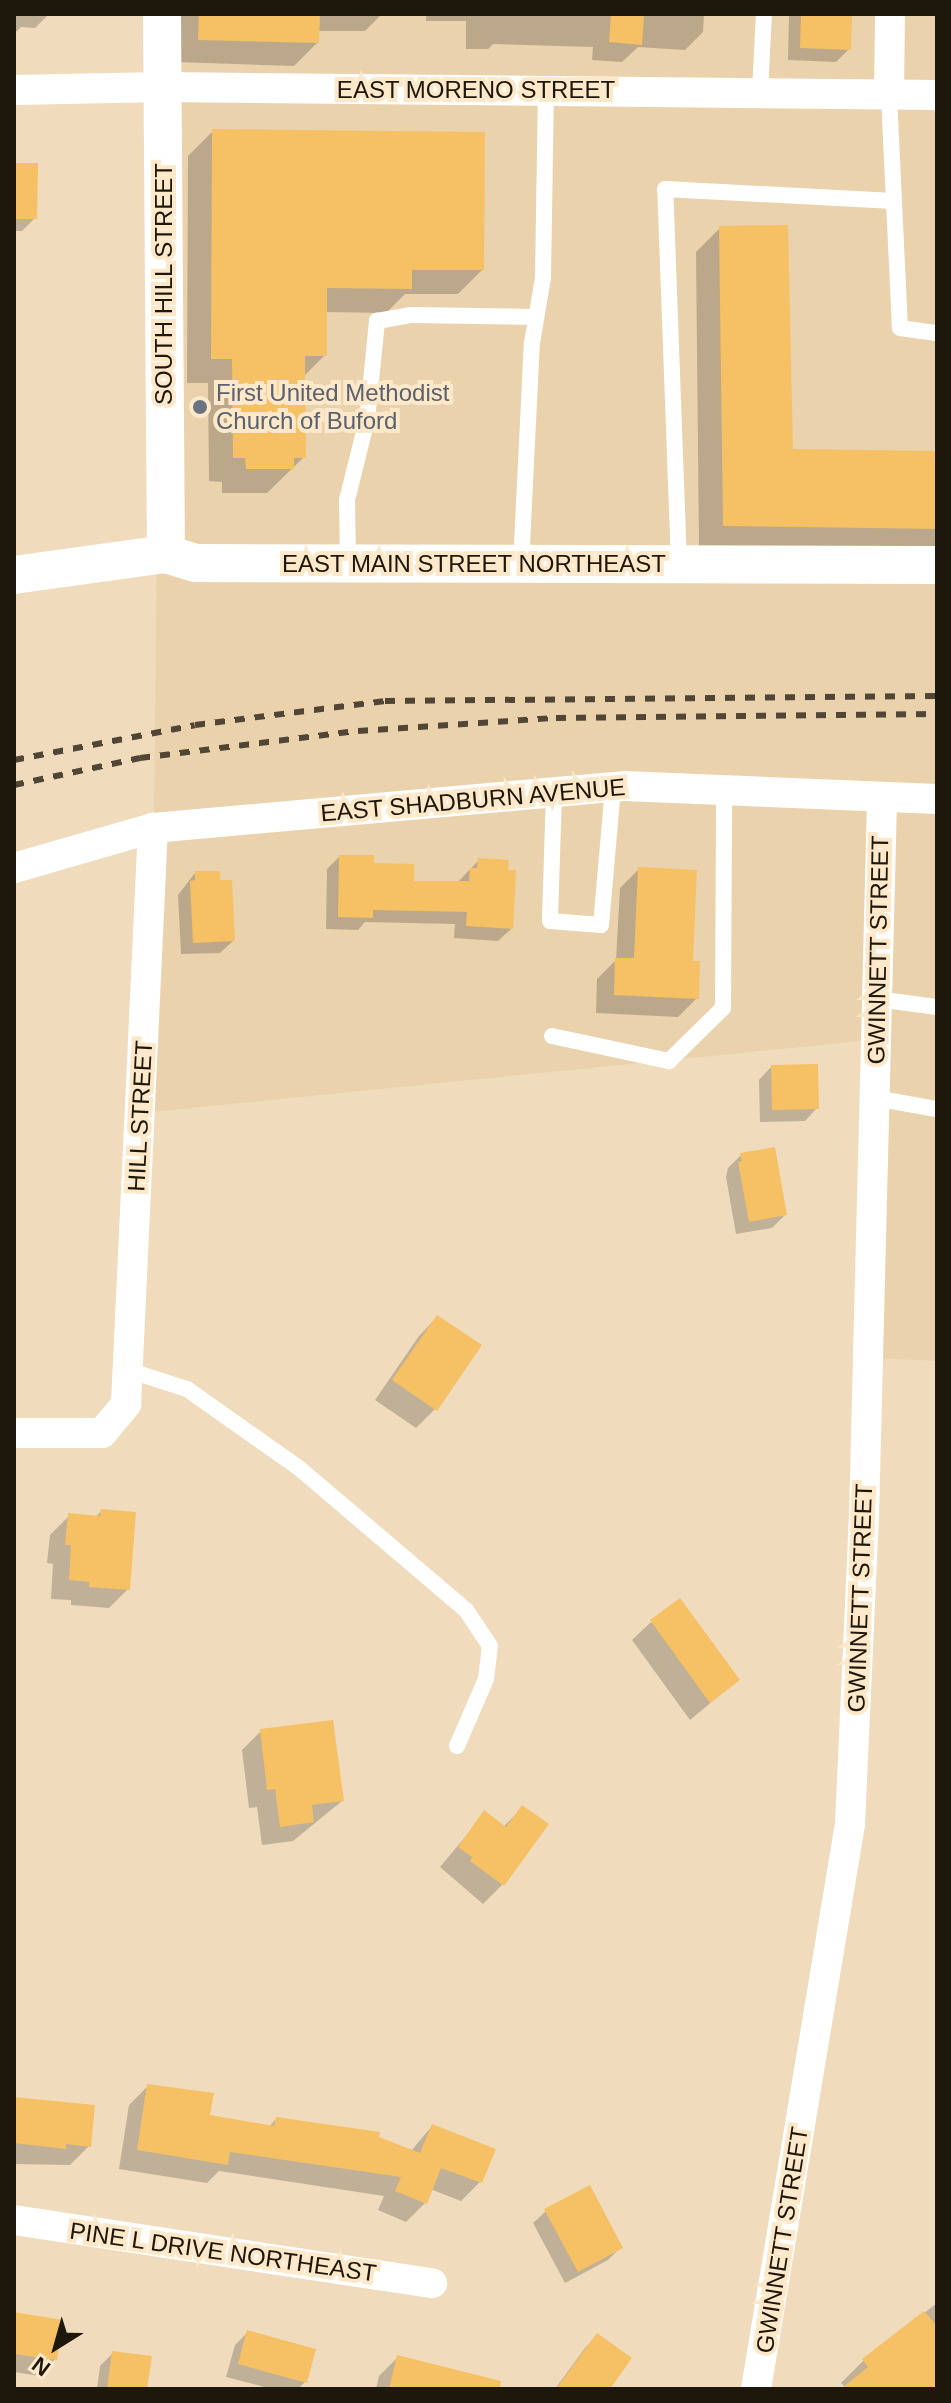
<!DOCTYPE html>
<html>
<head>
<meta charset="utf-8">
<style>
  body { margin:0 }
  #map { position:relative; width:951px; height:2403px; overflow:hidden; background:#f0dcbd; font-family:Helvetica,sans-serif }
  div>[style] { position:absolute }
  [style*='--x'] { left:calc(var(--x)*1px); top:calc(var(--y)*1px); width:calc(var(--w)*1px); rotate:calc(var(--a)*1deg) }
  .built>* { inset:0; background:#ead2ad }
  .shadow>* { inset:0; background:#0003 }
  .building>* { inset:0; background:#f6c065 }
  .service>* { height:16px; margin:-8px; padding:0 8px; transform-origin:8px; border-radius:8px; background:#fff }
  .minor>* { height:30px; margin:-15px; padding:0 15px; transform-origin:15px; border-radius:15px; background:#fff }
  .tertiary>* { height:38px; margin:-19px; padding:0 19px; transform-origin:19px; border-radius:19px; background:#fff }
  .rail>* { height:6px; margin-top:-3px; transform-origin:0; background:repeating-linear-gradient(90deg,#514636 0 10px,transparent 0 20px) }
  .dots>* { width:22px; height:22px; translate:-50% -50%; box-sizing:border-box; border:4px solid #fde9ca; border-radius:50% }
  span { translate:-50% -50%; white-space:nowrap; text-align:center; line-height:1.15; -webkit-text-stroke:8px #fde9ca; paint-order:stroke }
  .street-label { font-size:24px; color:#1e170b }
  .worship-label { font-size:24px; color:#5b616d }
  .left { translate:0 -50%; text-align:left }
  .frame { position:absolute; inset:0; border:16px solid #1e170b; pointer-events:none }
  .north { position:absolute; left:16px; top:2307px; width:80px; height:80px; -webkit-text-stroke:6px #fde9ca; paint-order:stroke; rotate:217deg; font-size:22px; font-weight:700; line-height:32px; text-align:center; color:#1e170b }
  .north::after { content:''; display:block; margin:auto; width:28px; height:36px; background:#1e170b; clip-path:polygon(50% 0,100% 100%,50% 72%,0 100%) }
</style>
</head>
<body>
<div id="map">
  <div class="built">
    <div style="clip-path:polygon(162px 14px,937px 14px,937px 1361px,854px 1357px,861px 1041px,151px 1112px)"></div>
  </div>
  <div class="shadow">
    <div style="clip-path:polygon(14px 14px,49px 14px,35px 28px,21px 27px,14px 34px)"></div>
    <div style="clip-path:polygon(177px 14px,382px 14px,365px 31px,317px 31px,317px 43px,294px 66px,176px 62px)"></div>
    <div style="clip-path:polygon(426px 14px,704px 14px,703px 32px,685px 50px,638px 47px,622px 62px,592px 60px,593px 47px,493px 44px,488px 49px,466px 49px,466px 21px,426px 21px)"></div>
    <div style="clip-path:polygon(789px 14px,850px 14px,849px 49px,836px 62px,788px 60px)"></div>
    <div style="clip-path:polygon(213px 131px,482px 270px,458px 294px,405px 294px,386px 313px,325px 312px,325px 355px,303px 377px,304px 457px,267px 493px,222px 493px,222px 482px,209px 481px,208px 383px,187px 383px,188px 156px)"></div>
    <div style="clip-path:polygon(14px 165px,35px 218px,22px 231px,14px 231px)"></div>
    <div style="clip-path:polygon(720px 228px,791px 451px,937px 453px,937px 553px,699px 550px,696px 252px)"></div>
    <div style="clip-path:polygon(339px 857px,372px 865px,412px 884px,457px 883px,479px 860px,511px 929px,498px 941px,454px 938px,455px 924px,365px 922px,358px 930px,326px 929px,327px 869px)"></div>
    <div style="clip-path:polygon(639px 869px,691px 963px,697px 998px,678px 1017px,596px 1013px,597px 979px,616px 960px,620px 888px)"></div>
    <div style="clip-path:polygon(195px 873px,233px 941px,220px 953px,181px 954px,178px 895px)"></div>
    <div style="clip-path:polygon(771px 1067px,817px 1108px,805px 1121px,760px 1122px,759px 1080px)"></div>
    <div style="clip-path:polygon(741px 1155px,785px 1215px,772px 1228px,736px 1234px,726px 1177px,728px 1168px)"></div>
    <div style="clip-path:polygon(437px 1317px,435px 1409px,416px 1428px,375px 1400px,419px 1336px)"></div>
    <div style="clip-path:polygon(101px 1511px,128px 1589px,109px 1608px,71px 1605px,71px 1600px,51px 1599px,53px 1564px,47px 1563px,50px 1535px,69px 1516px,95px 1518px)"></div>
    <div style="clip-path:polygon(651px 1622px,738px 1680px,690px 1720px,632px 1640px)"></div>
    <div style="clip-path:polygon(261px 1731px,342px 1801px,293px 1841px,262px 1845px,257px 1807px,249px 1808px,242px 1750px)"></div>
    <div style="clip-path:polygon(522px 1808px,546px 1825px,502px 1885px,483px 1904px,440px 1867px,485px 1813px,503px 1827px)"></div>
    <div style="clip-path:polygon(148px 2086px,208px 2117px,269px 2127px,276px 2119px,377px 2138px,411px 2151px,432px 2126px,480px 2182px,461px 2201px,430px 2189px,425px 2203px,406px 2222px,378px 2210px,384px 2196px,219px 2171px,207px 2183px,119px 2169px,129px 2105px)"></div>
    <div style="clip-path:polygon(14px 2099px,89px 2146px,70px 2165px,14px 2164px)"></div>
    <div style="clip-path:polygon(546px 2211px,621px 2247px,608px 2260px,565px 2283px,533px 2223px)"></div>
    <div style="clip-path:polygon(937px 2303px,937px 2389px,847px 2389px,841px 2383px,863px 2361px)"></div>
    <div style="clip-path:polygon(14px 2315px,55px 2359px,39px 2376px,14px 2372px)"></div>
    <div style="clip-path:polygon(248px 2332px,305px 2382px,298px 2389px,272px 2389px,226px 2377px,235px 2345px)"></div>
    <div style="clip-path:polygon(597px 2335px,608px 2389px,555px 2389px,585px 2348px)"></div>
    <div style="clip-path:polygon(113px 2353px,145px 2389px,97px 2389px,100px 2366px)"></div>
    <div style="clip-path:polygon(398px 2357px,474px 2389px,376px 2389px,379px 2376px)"></div>
  </div>
  <div class="building">
    <div style="clip-path:polygon(199px 14px,320px 14px,319px 43px,198px 40px)"></div>
    <div style="clip-path:polygon(611px 14px,644px 14px,642px 45px,609px 42px)"></div>
    <div style="clip-path:polygon(801px 14px,852px 14px,851px 50px,800px 48px)"></div>
    <div style="clip-path:polygon(212px 129px,485px 132px,484px 270px,412px 270px,412px 289px,327px 288px,327px 356px,305px 356px,306px 458px,294px 458px,294px 469px,246px 469px,245px 458px,233px 458px,232px 359px,211px 359px)"></div>
    <div style="clip-path:polygon(14px 163px,38px 163px,37px 219px,14px 219px)"></div>
    <div style="clip-path:polygon(788px 225px,793px 449px,937px 451px,937px 529px,723px 526px,719px 226px)"></div>
    <div style="clip-path:polygon(339px 855px,374px 855px,374px 863px,414px 864px,414px 881px,469px 881px,470px 868px,477px 868px,478px 858px,509px 860px,508px 870px,516px 870px,513px 929px,466px 926px,467px 912px,373px 910px,373px 918px,338px 917px)"></div>
    <div style="clip-path:polygon(638px 867px,697px 870px,693px 961px,700px 961px,699px 999px,614px 995px,615px 958px,634px 958px)"></div>
    <div style="clip-path:polygon(195px 871px,220px 871px,220px 880px,232px 880px,235px 941px,193px 943px,190px 881px,195px 880px)"></div>
    <div style="clip-path:polygon(818px 1064px,819px 1109px,772px 1110px,771px 1065px)"></div>
    <div style="clip-path:polygon(775px 1147px,787px 1215px,749px 1222px,738px 1162px,742px 1161px,740px 1153px)"></div>
    <div style="clip-path:polygon(437px 1315px,482px 1345px,437px 1411px,392px 1380px)"></div>
    <div style="clip-path:polygon(101px 1509px,136px 1512px,130px 1590px,89px 1587px,89px 1582px,69px 1580px,71px 1545px,65px 1545px,68px 1513px,100px 1516px)"></div>
    <div style="clip-path:polygon(680px 1598px,740px 1680px,710px 1703px,650px 1620px)"></div>
    <div style="clip-path:polygon(333px 1720px,344px 1801px,312px 1805px,314px 1822px,280px 1827px,275px 1789px,267px 1790px,260px 1729px)"></div>
    <div style="clip-path:polygon(522px 1805px,549px 1824px,504px 1886px,470px 1861px,472px 1857px,458px 1847px,484px 1810px,506px 1827px)"></div>
    <div style="clip-path:polygon(147px 2084px,214px 2093px,210px 2115px,274px 2126px,276px 2117px,380px 2132px,379px 2137px,420px 2153px,432px 2124px,496px 2149px,482px 2183px,441px 2168px,427px 2204px,395px 2191px,401px 2177px,230px 2152px,228px 2165px,137px 2150px)"></div>
    <div style="clip-path:polygon(14px 2097px,95px 2105px,91px 2147px,66px 2144px,66px 2149px,14px 2143px)"></div>
    <div style="clip-path:polygon(590px 2185px,623px 2248px,578px 2272px,544px 2209px)"></div>
    <div style="clip-path:polygon(924px 2311px,937px 2326px,937px 2389px,841px 2389px,868px 2367px,862px 2359px)"></div>
    <div style="clip-path:polygon(14px 2312px,63px 2320px,57px 2360px,14px 2354px)"></div>
    <div style="clip-path:polygon(247px 2330px,316px 2349px,307px 2383px,238px 2364px)"></div>
    <div style="clip-path:polygon(597px 2333px,632px 2358px,610px 2389px,556px 2389px)"></div>
    <div style="clip-path:polygon(112px 2351px,152px 2356px,147px 2389px,107px 2389px)"></div>
    <div style="clip-path:polygon(397px 2355px,501px 2381px,500px 2389px,389px 2389px)"></div>
  </div>
  <div class="service">
    <div style="--x:760;--y:92;--w:78;--a:-87.1"></div>
    <div style="--x:889;--y:96;--w:232;--a:87.3"></div>
    <div style="--x:900;--y:328;--w:37;--a:8"></div>
    <div style="--x:348;--y:562;--w:62;--a:-90.9"></div>
    <div style="--x:347;--y:500;--w:82;--a:-76"></div>
    <div style="--x:367;--y:420;--w:100;--a:-84.2"></div>
    <div style="--x:377;--y:321;--w:35;--a:-10"></div>
    <div style="--x:411;--y:315;--w:125;--a:0.9"></div>
    <div style="--x:521;--y:565;--w:222;--a:-87.2"></div>
    <div style="--x:532;--y:343;--w:66;--a:-80.4"></div>
    <div style="--x:543;--y:278;--w:188;--a:-89.1"></div>
    <div style="--x:679;--y:565;--w:376;--a:-92.1"></div>
    <div style="--x:665;--y:189;--w:229;--a:3"></div>
    <div style="--x:554;--y:792;--w:129;--a:91.8"></div>
    <div style="--x:550;--y:921;--w:51;--a:4.5"></div>
    <div style="--x:601;--y:925;--w:139;--a:-85"></div>
    <div style="--x:877;--y:999;--w:61;--a:7.6"></div>
    <div style="--x:552;--y:1036;--w:120;--a:12.1"></div>
    <div style="--x:669;--y:1061;--w:76;--a:-44.5"></div>
    <div style="--x:723;--y:1008;--w:217;--a:-89.7"></div>
    <div style="--x:875;--y:1098;--w:63;--a:10.1"></div>
    <div style="--x:128;--y:1370;--w:62;--a:17.9"></div>
    <div style="--x:187;--y:1389;--w:137;--a:35.2"></div>
    <div style="--x:299;--y:1468;--w:219;--a:40.4"></div>
    <div style="--x:466;--y:1610;--w:43;--a:56.3"></div>
    <div style="--x:490;--y:1646;--w:33;--a:97"></div>
    <div style="--x:486;--y:1679;--w:73;--a:113.4"></div>
  </div>
  <div class="minor">
    <div style="--x:14;--y:90;--w:149;--a:-1.2"></div>
    <div style="--x:163;--y:87;--w:774;--a:0.59"></div>
    <div style="--x:889;--y:96;--w:82;--a:-89.3"></div>
    <div style="--x:14;--y:868;--w:145;--a:-16.1"></div>
    <div style="--x:153;--y:828;--w:474;--a:-5.1"></div>
    <div style="--x:625;--y:786;--w:312;--a:2.4"></div>
    <div style="--x:14;--y:1433;--w:88;--a:0"></div>
    <div style="--x:102;--y:1433;--w:38;--a:-50"></div>
    <div style="--x:126;--y:1404;--w:577;--a:-87.32"></div>
    <div style="--x:14;--y:2220;--w:423;--a:8.6"></div>
    <div style="--x:756;--y:2389;--w:573;--a:-80.55"></div>
    <div style="--x:850;--y:1824;--w:307;--a:-87.4"></div>
    <div style="--x:864;--y:1517;--w:718;--a:-88.56"></div>
  </div>
  <div class="tertiary">
    <div style="--x:162;--y:14;--w:540;--a:89.58"></div>
    <div style="--x:14;--y:575;--w:153;--a:-7.9"></div>
    <div style="--x:166;--y:554;--w:30;--a:17"></div>
    <div style="--x:195;--y:563;--w:742;--a:0.15"></div>
  </div>
  <div class="rail">
    <div style="--x:14;--y:760;--w:184;--a:-10.9"></div>
    <div style="--x:195;--y:725;--w:192;--a:-7.2"></div>
    <div style="--x:385;--y:701;--w:552;--a:-0.52"></div>
    <div style="--x:14;--y:785;--w:129;--a:-12.1"></div>
    <div style="--x:140;--y:758;--w:220;--a:-7.1"></div>
    <div style="--x:358;--y:731;--w:198;--a:-3.8"></div>
    <div style="--x:556;--y:718;--w:381;--a:-0.6"></div>
  </div>
  <div class="dots">
    <div style="left:200px;top:407px;background:#6b7280"></div>
  </div>
  <div class="street-label">
    <span style="left:476px;top:90px">EAST MORENO STREET</span>
    <span style="left:164px;top:284px;rotate:-90deg">SOUTH HILL STREET</span>
    <span style="left:474px;top:564px">EAST MAIN STREET NORTHEAST</span>
    <span style="left:473px;top:800px;rotate:-5deg">EAST SHADBURN AVENUE</span>
    <span style="left:878px;top:950px;rotate:-89deg">GWINNETT STREET</span>
    <span style="left:140px;top:1116px;rotate:-87deg">HILL STREET</span>
    <span style="left:860px;top:1598px;rotate:-88deg">GWINNETT STREET</span>
    <span style="left:782px;top:2240px;rotate:-81deg">GWINNETT STREET</span>
    <span style="left:223px;top:2252px;rotate:8deg">PINE L DRIVE NORTHEAST</span>
  </div>
  <div class="worship-label">
    <span class="left" style="left:216px;top:407px">First United Methodist<br>Church of Buford</span>
  </div>
  <div class="frame"></div>
  <div class="north">N</div>
</div>
</body>
</html>
